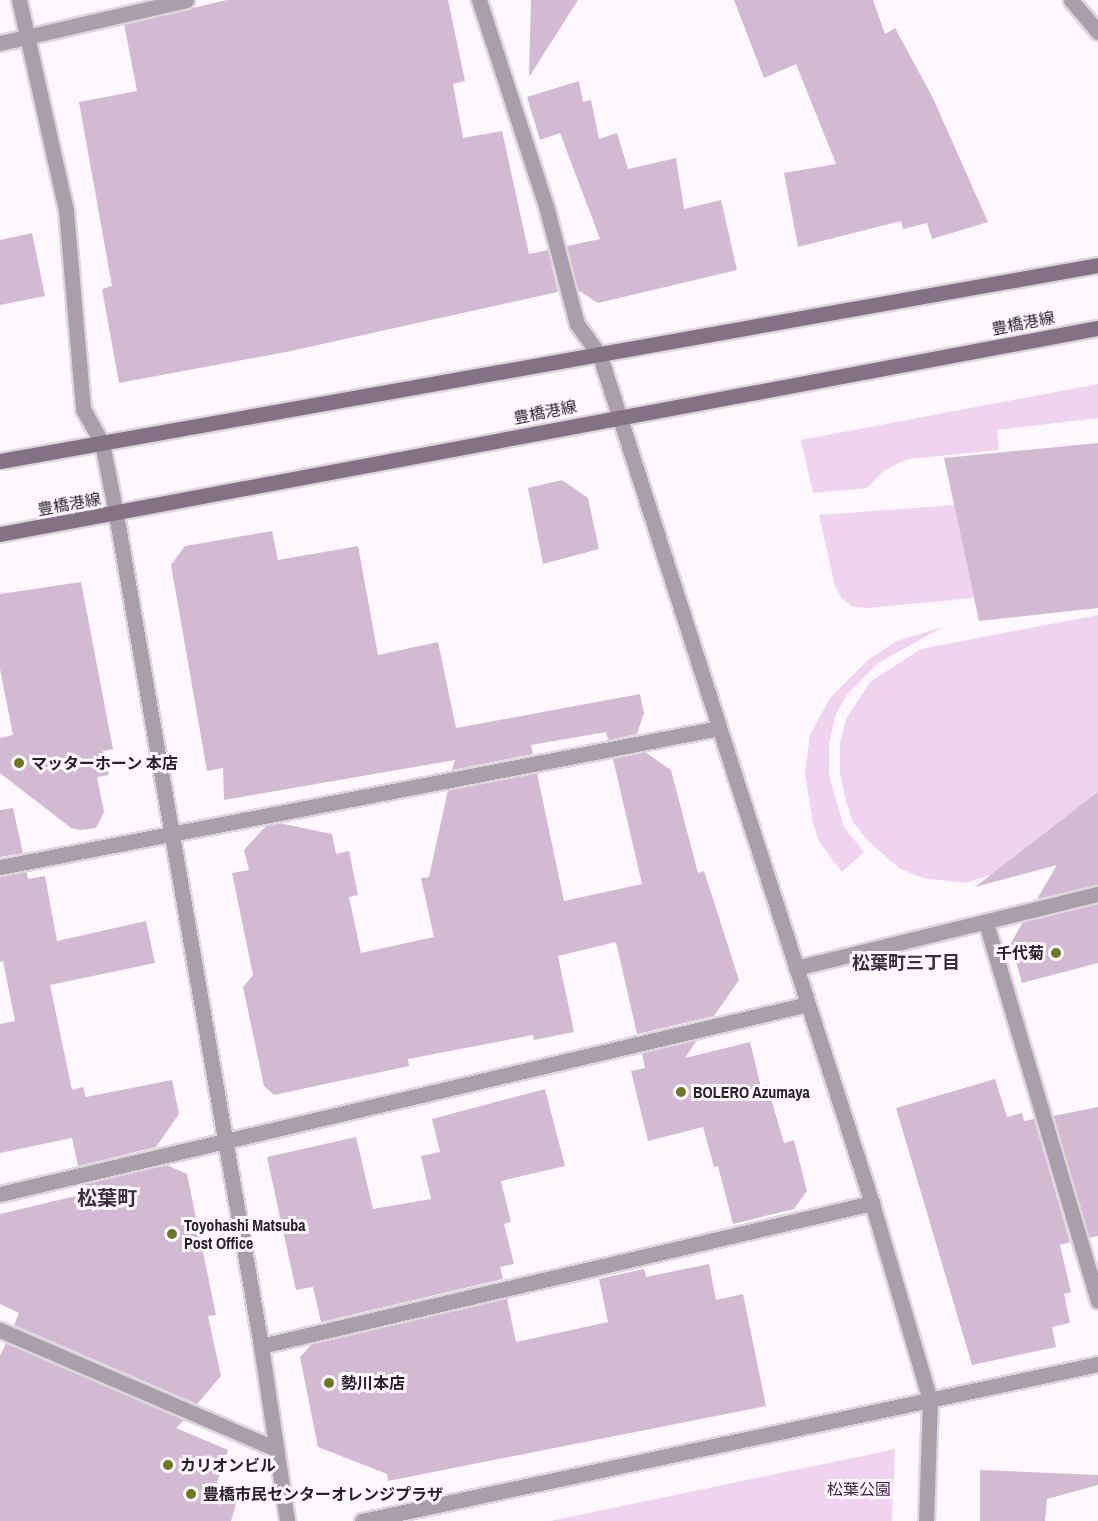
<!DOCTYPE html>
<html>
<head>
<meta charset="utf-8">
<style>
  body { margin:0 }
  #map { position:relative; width:1098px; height:1521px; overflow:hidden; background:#fff9ff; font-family:"Archivo Narrow","Noto Sans JP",sans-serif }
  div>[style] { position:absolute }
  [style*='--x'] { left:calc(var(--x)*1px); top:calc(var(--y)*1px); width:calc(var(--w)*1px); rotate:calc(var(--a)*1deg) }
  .green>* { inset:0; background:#efd3ef }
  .building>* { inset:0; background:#d3bad3 }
  .roads { filter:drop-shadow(2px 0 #ddd6dd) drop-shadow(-2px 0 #ddd6dd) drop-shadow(0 2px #ddd6dd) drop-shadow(0 -2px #ddd6dd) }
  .minor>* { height:15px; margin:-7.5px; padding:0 7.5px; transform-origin:7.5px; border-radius:7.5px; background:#aa9eaa }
  .tertiary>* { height:15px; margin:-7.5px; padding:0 7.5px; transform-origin:7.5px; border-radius:7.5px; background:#aa9eaa }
  .secondary>* { height:15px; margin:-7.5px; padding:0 7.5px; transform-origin:7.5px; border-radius:7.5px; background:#837283 }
  .dots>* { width:16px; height:16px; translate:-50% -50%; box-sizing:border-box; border:3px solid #fff9ff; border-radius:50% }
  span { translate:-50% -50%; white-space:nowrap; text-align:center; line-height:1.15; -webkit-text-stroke:6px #fff9ff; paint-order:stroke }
  .street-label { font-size:16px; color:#2a202a }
  .poi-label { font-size:16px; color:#2a202a; font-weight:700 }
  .left { translate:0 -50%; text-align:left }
  .right { translate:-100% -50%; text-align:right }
  .park-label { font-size:16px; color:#3e1a3f }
  .neighbourhood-label { font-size:18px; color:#3f2b40; font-weight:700 }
  .quarter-label { font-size:20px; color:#3f2b40; font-weight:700 }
</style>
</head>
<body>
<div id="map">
  <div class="green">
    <div style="clip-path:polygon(1098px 384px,1098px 418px,997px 430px,999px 450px,908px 459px,885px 470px,867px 488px,813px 493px,801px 440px)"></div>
    <div style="clip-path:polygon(954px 505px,974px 598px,867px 608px,853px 607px,842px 599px,835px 586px,819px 515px)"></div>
    <div style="clip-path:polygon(1098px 615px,1098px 841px,965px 883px,923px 878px,900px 869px,867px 840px,853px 822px,846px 801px,840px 773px,840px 744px,846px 719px,870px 682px,921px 649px)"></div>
    <div style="clip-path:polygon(943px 627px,878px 663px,846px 696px,835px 716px,829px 744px,829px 775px,844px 827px,864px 852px,842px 872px,820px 843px,813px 824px,805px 773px,810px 735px,830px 698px,868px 660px,897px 641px)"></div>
    <div style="clip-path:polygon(895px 1449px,892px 1521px,550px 1521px,867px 1455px)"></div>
  </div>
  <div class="building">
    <div style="clip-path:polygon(227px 0,448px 0,465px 81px,453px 84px,463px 138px,502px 131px,529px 254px,548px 250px,558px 292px,291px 351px,119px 383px,102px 289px,112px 286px,79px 102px,137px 91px,124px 24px)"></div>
    <div style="clip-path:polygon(531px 0,578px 0,529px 77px)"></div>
    <div style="clip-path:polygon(734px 0,873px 0,885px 34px,895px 28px,932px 96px,988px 222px,932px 239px,927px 223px,903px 229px,901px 221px,798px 247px,784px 173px,836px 164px,796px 64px,764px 78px)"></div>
    <div style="clip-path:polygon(579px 81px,583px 102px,591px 100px,599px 139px,617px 133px,628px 169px,676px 158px,684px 209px,721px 200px,737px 270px,598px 303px,578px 290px,567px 246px,600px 239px,560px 133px,540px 140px,527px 97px)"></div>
    <div style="clip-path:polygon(32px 233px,45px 296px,0 305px,0 240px)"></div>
    <div style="clip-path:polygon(1098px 443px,1098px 608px,979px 621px,944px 458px)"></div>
    <div style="clip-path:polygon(562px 480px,588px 498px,599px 549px,543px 564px,528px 488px)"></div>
    <div style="clip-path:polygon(272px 531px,278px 560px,358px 546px,378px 655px,438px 642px,456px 728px,640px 694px,644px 713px,637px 734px,608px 740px,606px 732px,531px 745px,533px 754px,452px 770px,455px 760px,224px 800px,223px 768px,207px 771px,171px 565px,185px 546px)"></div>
    <div style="clip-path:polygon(81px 582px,113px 749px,103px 751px,109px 775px,97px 777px,104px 812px,96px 828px,80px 830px,71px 828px,0 773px,0 738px,13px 735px,0 669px,0 594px)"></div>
    <div style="clip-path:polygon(645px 752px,671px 770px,698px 873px,704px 871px,739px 980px,714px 1016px,637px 1034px,616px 942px,558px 956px,574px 1032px,534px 1040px,533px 1035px,408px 1059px,409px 1066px,274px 1095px,264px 1086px,243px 987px,253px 975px,232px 873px,249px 870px,244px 850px,266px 826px,279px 823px,332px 834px,336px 854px,349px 851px,358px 895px,349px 897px,361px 953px,434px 937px,421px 878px,429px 877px,448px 790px,537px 773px,564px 901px,642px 884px,613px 759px)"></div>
    <div style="clip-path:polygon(1098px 792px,1098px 885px,1037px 899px,1057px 865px,975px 887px)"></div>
    <div style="clip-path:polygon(13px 808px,23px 853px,0 857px,0 810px)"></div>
    <div style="clip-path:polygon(27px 872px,28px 879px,45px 876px,57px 941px,146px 921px,155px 963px,50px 985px,72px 1090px,83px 1087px,86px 1097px,172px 1080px,179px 1114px,156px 1147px,78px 1166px,72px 1138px,0 1153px,0 1024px,15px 1021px,3px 961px,0 962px,0 877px)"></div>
    <div style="clip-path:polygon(1098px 904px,1098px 963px,1022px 983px,1011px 943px,1023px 922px)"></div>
    <div style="clip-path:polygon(697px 1040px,685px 1058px,750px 1042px,761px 1087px,767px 1085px,784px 1143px,794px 1140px,807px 1191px,794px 1209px,733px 1224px,718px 1166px,714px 1167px,703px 1127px,648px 1141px,631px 1071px,645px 1068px,642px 1053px)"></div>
    <div style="clip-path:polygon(995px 1079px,1007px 1117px,1022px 1113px,1024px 1121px,1034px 1119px,1070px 1242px,1060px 1245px,1071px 1292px,1064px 1294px,1070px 1323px,1052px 1327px,1056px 1347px,972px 1365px,896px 1108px)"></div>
    <div style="clip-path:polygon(545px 1089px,565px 1166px,501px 1181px,511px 1222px,504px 1224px,514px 1264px,500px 1267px,503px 1279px,321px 1322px,313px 1287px,296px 1290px,267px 1157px,356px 1137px,373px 1209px,431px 1199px,421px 1156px,440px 1152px,432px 1119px)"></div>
    <div style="clip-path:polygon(1098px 1107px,1098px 1236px,1089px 1238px,1053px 1116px)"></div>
    <div style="clip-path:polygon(167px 1165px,187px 1174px,216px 1315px,208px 1316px,221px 1376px,197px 1404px,14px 1325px,19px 1313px,0 1304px,0 1214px,84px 1194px,82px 1185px)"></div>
    <div style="clip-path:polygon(709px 1264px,716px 1300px,743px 1294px,766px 1406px,388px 1481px,387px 1474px,318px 1447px,300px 1357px,312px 1344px,507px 1299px,516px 1342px,608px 1322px,599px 1279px,644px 1269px,646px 1277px)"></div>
    <div style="clip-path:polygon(6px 1343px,184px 1420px,176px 1428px,228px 1450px,217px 1483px,239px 1493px,231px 1521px,0 1521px,0 1356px)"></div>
    <div style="clip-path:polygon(980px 1470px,1098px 1475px,1098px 1485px,1047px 1499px,1045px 1521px,980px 1521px)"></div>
  </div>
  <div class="roads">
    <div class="minor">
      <div style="--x:19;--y:0;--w:215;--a:77.4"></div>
      <div style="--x:66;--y:210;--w:200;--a:85.1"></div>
      <div style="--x:83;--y:409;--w:39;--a:61"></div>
      <div style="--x:102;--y:443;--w:72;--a:78.8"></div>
      <div style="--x:116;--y:514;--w:845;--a:80.11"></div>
      <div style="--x:261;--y:1346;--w:177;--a:81.5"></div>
      <div style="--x:479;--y:0;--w:217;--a:72"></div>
      <div style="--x:546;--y:206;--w:122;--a:75.3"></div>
      <div style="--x:577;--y:324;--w:39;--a:54"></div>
      <div style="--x:1071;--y:0;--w:42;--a:49.8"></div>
      <div style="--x:0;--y:43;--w:191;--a:-13"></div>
      <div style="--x:0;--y:867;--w:732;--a:-10.94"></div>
      <div style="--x:986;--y:923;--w:394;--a:73.5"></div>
      <div style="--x:796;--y:968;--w:311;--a:-13.8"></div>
      <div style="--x:0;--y:1194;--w:830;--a:-13.23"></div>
      <div style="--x:0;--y:1330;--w:301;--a:23.3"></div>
      <div style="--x:261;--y:1346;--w:628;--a:-13.17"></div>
      <div style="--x:362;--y:1521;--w:753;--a:-12.04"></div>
    </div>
    <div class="tertiary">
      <div style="--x:600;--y:356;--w:890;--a:72.2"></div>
      <div style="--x:872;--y:1203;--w:205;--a:73.6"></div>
      <div style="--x:930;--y:1400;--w:121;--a:91.9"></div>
    </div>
    <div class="secondary">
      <div style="--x:0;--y:461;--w:1115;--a:-10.12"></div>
      <div style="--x:0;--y:534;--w:1117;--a:-10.63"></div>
    </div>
  </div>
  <div class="dots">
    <div style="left:19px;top:763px;background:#6e7823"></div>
    <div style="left:1056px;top:953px;background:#6e7823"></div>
    <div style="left:681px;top:1092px;background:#6e7823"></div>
    <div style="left:172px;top:1234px;background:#6e7823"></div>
    <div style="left:329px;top:1383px;background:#6e7823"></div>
    <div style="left:168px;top:1465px;background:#6e7823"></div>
    <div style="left:191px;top:1494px;background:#6e7823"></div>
  </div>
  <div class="street-label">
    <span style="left:1023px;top:323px;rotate:-11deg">豊橋港線</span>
    <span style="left:545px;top:412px;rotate:-11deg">豊橋港線</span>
    <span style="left:69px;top:504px;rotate:-10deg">豊橋港線</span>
  </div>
  <div class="poi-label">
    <span class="left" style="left:31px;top:763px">マッターホーン 本店</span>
    <span class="right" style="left:1044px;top:953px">千代菊</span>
    <span class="left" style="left:693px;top:1092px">BOLERO Azumaya</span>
    <span class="left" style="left:184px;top:1234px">Toyohashi Matsuba<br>Post Office</span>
    <span class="left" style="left:341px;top:1383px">勢川本店</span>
    <span class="left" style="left:180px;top:1465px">カリオンビル</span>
    <span class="left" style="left:203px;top:1494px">豊橋市民センターオレンジプラザ</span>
  </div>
  <div class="park-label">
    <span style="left:859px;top:1489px">松葉公園</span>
  </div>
  <div class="neighbourhood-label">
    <span style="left:906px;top:963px">松葉町三丁目</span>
  </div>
  <div class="quarter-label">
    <span style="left:107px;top:1197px">松葉町</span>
  </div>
</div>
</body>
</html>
